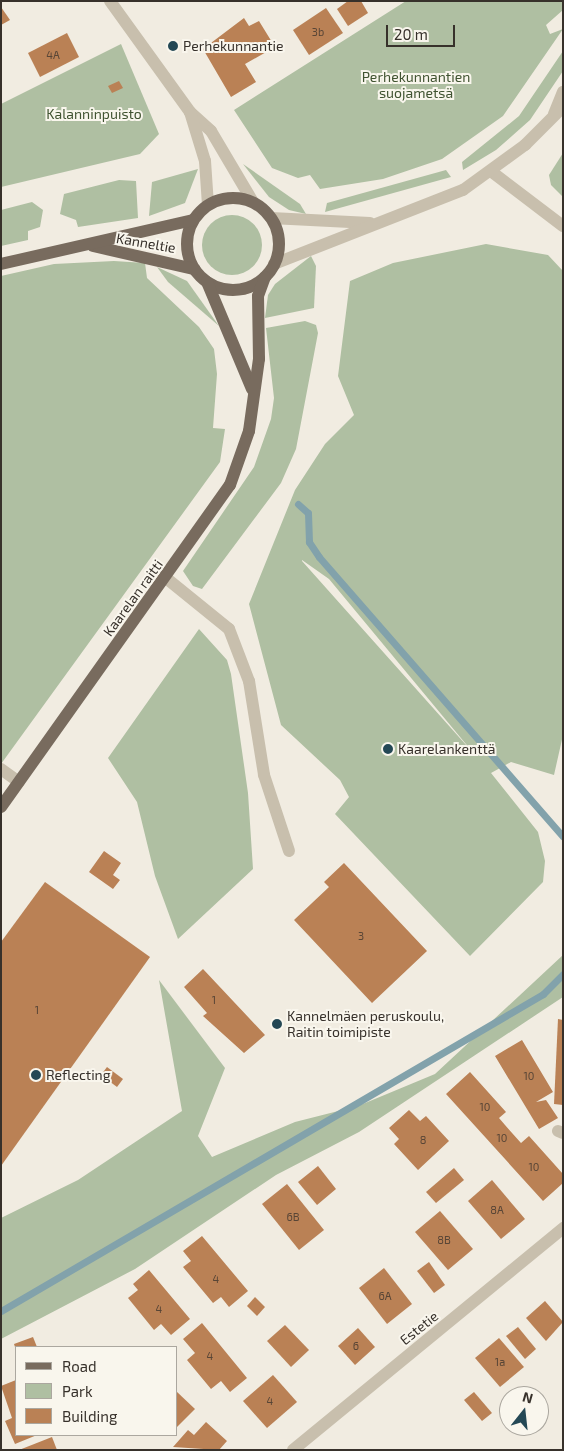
<!DOCTYPE html>
<html>
<head>
<meta charset="utf-8">
<style>
  body { margin:0 }
  #map { position:relative; width:564px; height:1451px; overflow:hidden; background:#f1ece1; font-family:"Exo 2",sans-serif }
  div>[style] { position:absolute }
  [style*='--x'] { left:calc(var(--x)*1px); top:calc(var(--y)*1px); width:calc(var(--w)*1px); rotate:calc(var(--a)*1deg) }
  .green>* { inset:0; background:#afbfa2 }
  .round { border-radius:50% }
  .stream>* { height:7px; margin:-3.5px; padding:0 3.5px; transform-origin:3.5px; border-radius:3.5px; background:#82a2ab }
  .building>* { inset:0; background:#ba8155 }
  .minor>* { height:12px; margin:-6px; padding:0 6px; transform-origin:6px; border-radius:6px; background:#c8bfad }
  .major>* { height:12px; margin:-6px; padding:0 6px; transform-origin:6px; border-radius:6px; background:#786b5e }
  .major>.ring { margin:-6px; padding:0; box-sizing:content-box; background:none; border:12px solid #786b5e; border-radius:50% }
  .dots>* { width:14px; height:14px; translate:-50% -50%; box-sizing:border-box; border:2px solid #f9f6ed; border-radius:50% }
  span { translate:-50% -50%; white-space:nowrap; text-align:center; line-height:1.15; -webkit-text-stroke:4px #f9f6ed; paint-order:stroke }
  .number-label { font-size:11px; color:#584536 }
  .number-label span { -webkit-text-stroke-width:0 }
  .poi-label { font-size:14px; color:#37312b }
  .left { translate:0 -50%; text-align:left }
  .park-label { font-size:14px; color:#405331 }
  .street-label { font-size:14px; color:#37312b }
  .frame { position:absolute; inset:0; border:2px solid #37312b; pointer-events:none }
  .legend { position:absolute; left:15px; top:1346px; width:162px; height:90px; box-sizing:border-box; background:#f9f6ed; border:1px solid #aba79f; margin:0; padding:6px 9px; list-style:none; font-size:15px; color:#37312b }
  .legend li { display:flex; align-items:center; gap:10px; height:25px }
  .legend b { width:25px; border:1px solid #aba79f }
  .north { position:absolute; left:499px; top:1386px; width:50px; height:50px; box-sizing:border-box; background:#f9f6ed; border:1px solid #aba79f; border-radius:50%; rotate:16deg; font-size:14px; font-weight:700; line-height:20px; text-align:center; color:#37312b }
  .north::after { content:''; display:block; margin:auto; width:18px; height:22px; background:#244855; clip-path:polygon(50% 0,100% 100%,50% 72%,0 100%) }
  .scale { position:absolute; left:386px; top:25px; width:69px; height:22px; box-sizing:border-box; border:2px solid #37312b; border-top:0; padding-left:6px; font-size:15px; line-height:18px; white-space:nowrap; color:#37312b; -webkit-text-stroke:4px #f9f6ed; paint-order:stroke }
</style>
</head>
<body>
<div id="map">
  <div class="green">
    <div style="clip-path:polygon(406px 1px,563px 1px,563px 10px,546px 25px,550px 34px,563px 29px,503px 116px,442px 159px,383px 179px,320px 189px,310px 175px,298px 178px,272px 168px,234px 110px)"></div>
    <div style="clip-path:polygon(121px 44px,159px 134px,140px 154px,1px 187px,1px 104px)"></div>
    <div style="clip-path:polygon(563px 51px,563px 71px,530px 120px,496px 150px,463px 170px,462px 162px,519px 116px)"></div>
    <div style="clip-path:polygon(563px 153px,563px 197px,551px 185px,549px 175px)"></div>
    <div style="clip-path:polygon(243px 164px,300px 204px,306px 214px,289px 210px,269px 197px)"></div>
    <div style="clip-path:polygon(198px 169px,185px 203px,149px 216px,152px 182px)"></div>
    <div style="clip-path:polygon(446px 170px,451px 177px,325px 212px,327px 203px)"></div>
    <div style="clip-path:polygon(119px 180px,136px 181px,138px 218px,78px 227px,76px 220px,60px 214px,64px 194px)"></div>
    <div style="clip-path:polygon(32px 202px,43px 210px,40px 227px,28px 231px,28px 240px,1px 246px,1px 210px)"></div>
    <div class="round" style="left:202px;top:215px;width:60px;height:60px"></div>
    <div style="clip-path:polygon(evenodd,486px 244px,548px 255px,563px 271px,563px 735px,554px 775px,511px 762px,491px 773px,538px 832px,545px 861px,543px 882px,470px 956px,335px 814px,349px 797px,340px 780px,281px 725px,249px 604px,295px 490px,325px 444px,354px 415px,338px 376px,350px 281px,393px 263px,486px 244px,302px 560px,329px 579px,475px 755px,302px 561px,302px 560px)"></div>
    <div style="clip-path:polygon(311px 256px,316px 266px,314px 308px,265px 318px,268px 295px,275px 284px)"></div>
    <div style="clip-path:polygon(114px 261px,145px 263px,147px 278px,199px 327px,214px 349px,217px 374px,213px 428px,225px 429px,220px 462px,1px 764px,1px 276px,54px 264px)"></div>
    <div style="clip-path:polygon(157px 267px,187px 281px,219px 326px,168px 282px)"></div>
    <div style="clip-path:polygon(305px 321px,316px 325px,318px 333px,296px 449px,281px 483px,202px 589px,193px 586px,183px 571px,254px 467px,271px 419px,274px 398px,266px 328px)"></div>
    <div style="clip-path:polygon(199px 629px,227px 660px,231px 674px,248px 793px,253px 869px,178px 939px,155px 876px,137px 802px,108px 758px)"></div>
    <div style="clip-path:polygon(563px 955px,563px 997px,359px 1132px,276px 1175px,135px 1269px,1px 1339px,1px 1218px,78px 1180px,182px 1111px,159px 980px,225px 1068px,198px 1136px,212px 1157px,295px 1122px,358px 1106px,435px 1074px)"></div>
  </div>
  <div class="stream">
    <div style="--x:298;--y:504;--w:13;--a:42"></div>
    <div style="--x:308;--y:513;--w:29;--a:88"></div>
    <div style="--x:309;--y:542;--w:18;--a:56"></div>
    <div style="--x:319;--y:557;--w:371;--a:48.9"></div>
    <div style="--x:1;--y:1311;--w:628;--a:-30.32"></div>
    <div style="--x:543;--y:994;--w:28;--a:-45"></div>
  </div>
  <div class="building">
    <div style="clip-path:polygon(348px 1px,361px 1px,368px 13px,348px 26px,337px 9px)"></div>
    <div style="clip-path:polygon(1px 7px,10px 20px,1px 25px)"></div>
    <div style="clip-path:polygon(326px 8px,343px 33px,309px 55px,293px 30px)"></div>
    <div style="clip-path:polygon(244px 18px,249px 26px,259px 21px,275px 47px,245px 64px,256px 82px,231px 97px,203px 49px)"></div>
    <div style="clip-path:polygon(67px 33px,79px 57px,40px 77px,28px 53px)"></div>
    <div style="clip-path:polygon(119px 81px,123px 88px,112px 93px,108px 86px)"></div>
    <div style="clip-path:polygon(104px 851px,121px 863px,113px 875px,120px 880px,113px 889px,89px 872px)"></div>
    <div style="clip-path:polygon(344px 863px,427px 951px,372px 1003px,294px 920px,329px 887px,324px 882px)"></div>
    <div style="clip-path:polygon(45px 882px,150px 957px,1px 1166px,1px 942px)"></div>
    <div style="clip-path:polygon(203px 969px,265px 1035px,244px 1053px,203px 1016px,207px 1013px,184px 987px)"></div>
    <div style="clip-path:polygon(558px 1019px,563px 1020px,563px 1105px,554px 1104px)"></div>
    <div style="clip-path:polygon(522px 1040px,553px 1092px,536px 1102px,546px 1100px,558px 1118px,539px 1129px,495px 1056px)"></div>
    <div style="clip-path:polygon(107px 1067px,123px 1079px,117px 1087px,101px 1075px)"></div>
    <div style="clip-path:polygon(470px 1072px,506px 1112px,499px 1118px,505px 1125px,521px 1143px,529px 1136px,563px 1174px,563px 1183px,543px 1201px,446px 1094px)"></div>
    <div style="clip-path:polygon(409px 1110px,420px 1121px,426px 1116px,449px 1141px,418px 1170px,394px 1144px,399px 1139px,389px 1128px)"></div>
    <div style="clip-path:polygon(318px 1166px,336px 1189px,317px 1205px,298px 1182px)"></div>
    <div style="clip-path:polygon(454px 1168px,464px 1180px,436px 1203px,426px 1192px)"></div>
    <div style="clip-path:polygon(492px 1180px,525px 1219px,501px 1239px,468px 1201px)"></div>
    <div style="clip-path:polygon(287px 1184px,324px 1230px,299px 1250px,262px 1204px)"></div>
    <div style="clip-path:polygon(440px 1211px,473px 1249px,448px 1270px,415px 1232px)"></div>
    <div style="clip-path:polygon(202px 1236px,248px 1291px,229px 1307px,221px 1297px,213px 1303px,183px 1267px,191px 1261px,183px 1251px)"></div>
    <div style="clip-path:polygon(429px 1262px,445px 1285px,434px 1293px,417px 1271px)"></div>
    <div style="clip-path:polygon(384px 1268px,412px 1304px,387px 1324px,359px 1288px)"></div>
    <div style="clip-path:polygon(149px 1270px,190px 1319px,171px 1335px,161px 1324px,154px 1330px,128px 1298px,138px 1290px,133px 1284px)"></div>
    <div style="clip-path:polygon(255px 1297px,265px 1307px,257px 1316px,247px 1306px)"></div>
    <div style="clip-path:polygon(545px 1301px,563px 1322px,546px 1341px,526px 1318px)"></div>
    <div style="clip-path:polygon(202px 1323px,247px 1378px,230px 1392px,221px 1381px,211px 1389px,187px 1360px,195px 1353px,183px 1339px)"></div>
    <div style="clip-path:polygon(285px 1325px,309px 1350px,291px 1367px,267px 1341px)"></div>
    <div style="clip-path:polygon(518px 1327px,536px 1349px,525px 1359px,506px 1336px)"></div>
    <div style="clip-path:polygon(358px 1328px,375px 1347px,355px 1365px,338px 1346px)"></div>
    <div style="clip-path:polygon(33px 1337px,37px 1347px,15px 1347px,14px 1344px)"></div>
    <div style="clip-path:polygon(499px 1338px,524px 1367px,500px 1387px,475px 1358px)"></div>
    <div style="clip-path:polygon(273px 1375px,297px 1402px,267px 1428px,243px 1401px)"></div>
    <div style="clip-path:polygon(16px 1380px,16px 1435px,37px 1435px,15px 1444px,5px 1421px,12px 1418px,1px 1386px)"></div>
    <div style="clip-path:polygon(176px 1391px,195px 1409px,176px 1428px)"></div>
    <div style="clip-path:polygon(474px 1392px,492px 1413px,482px 1421px,464px 1400px)"></div>
    <div style="clip-path:polygon(206px 1422px,227px 1441px,219px 1450px,173px 1447px,188px 1430px,194px 1435px)"></div>
    <div style="clip-path:polygon(52px 1437px,57px 1450px,19px 1450px)"></div>
  </div>
  <div class="minor">
    <div style="--x:110;--y:1;--w:137;--a:54.2"></div>
    <div style="--x:190;--y:112;--w:28;--a:42"></div>
    <div style="--x:211;--y:131;--w:82;--a:59.4"></div>
    <div style="--x:190;--y:112;--w:51;--a:73"></div>
    <div style="--x:205;--y:161;--w:44;--a:86.1"></div>
    <div style="--x:554;--y:114;--w:24;--a:-68"></div>
    <div style="--x:492;--y:172;--w:89;--a:37.3"></div>
    <div style="--x:271;--y:218;--w:99;--a:2.9"></div>
    <div style="--x:274;--y:264;--w:203;--a:-21.4"></div>
    <div style="--x:463;--y:190;--w:77;--a:-36"></div>
    <div style="--x:525;--y:145;--w:54;--a:-45"></div>
    <div style="--x:166;--y:578;--w:81;--a:39"></div>
    <div style="--x:229;--y:629;--w:56;--a:69"></div>
    <div style="--x:249;--y:681;--w:95;--a:80.9"></div>
    <div style="--x:264;--y:775;--w:80;--a:71.8"></div>
    <div style="--x:1;--y:769;--w:22;--a:36"></div>
    <div style="--x:558;--y:1131;--w:5;--a:22"></div>
    <div style="--x:293;--y:1450;--w:350;--a:-39.4"></div>
  </div>
  <div class="major">
    <div class="ring" style="left:187px;top:198px;width:80px;height:80px"></div>
    <div style="--x:93;--y:246;--w:104;--a:12.8"></div>
    <div style="--x:1;--y:264;--w:197;--a:-12.9"></div>
    <div style="--x:207;--y:282;--w:116;--a:67.2"></div>
    <div style="--x:1;--y:807;--w:395;--a:-54.6"></div>
    <div style="--x:230;--y:485;--w:57;--a:-70.6"></div>
    <div style="--x:249;--y:431;--w:73;--a:-82.1"></div>
    <div style="--x:259;--y:359;--w:63;--a:-90.9"></div>
    <div style="--x:258;--y:296;--w:20;--a:-70"></div>
  </div>
  <div class="dots">
    <div style="left:173px;top:46px;background:#244855"></div>
    <div style="left:388px;top:749px;background:#244855"></div>
    <div style="left:277px;top:1024px;background:#244855"></div>
    <div style="left:36px;top:1075px;background:#244855"></div>
  </div>
  <div class="number-label">
    <span style="left:318px;top:32px">3b</span>
    <span style="left:53px;top:55px">4A</span>
    <span style="left:361px;top:936px">3</span>
    <span style="left:214px;top:1000px">1</span>
    <span style="left:37px;top:1010px">1</span>
    <span style="left:529px;top:1076px">10</span>
    <span style="left:485px;top:1107px">10</span>
    <span style="left:502px;top:1138px">10</span>
    <span style="left:423px;top:1140px">8</span>
    <span style="left:534px;top:1167px">10</span>
    <span style="left:497px;top:1210px">8A</span>
    <span style="left:293px;top:1217px">6B</span>
    <span style="left:444px;top:1240px">8B</span>
    <span style="left:216px;top:1279px">4</span>
    <span style="left:385px;top:1296px">6A</span>
    <span style="left:159px;top:1309px">4</span>
    <span style="left:356px;top:1346px">6</span>
    <span style="left:210px;top:1356px">4</span>
    <span style="left:500px;top:1362px">1a</span>
    <span style="left:270px;top:1401px">4</span>
  </div>
  <div class="poi-label">
    <span class="left" style="left:183px;top:46px">Perhekunnantie</span>
    <span class="left" style="left:398px;top:749px">Kaarelankenttä</span>
    <span class="left" style="left:287px;top:1024px">Kannelmäen peruskoulu,<br>Raitin toimipiste</span>
    <span class="left" style="left:46px;top:1075px">Reflecting</span>
  </div>
  <div class="park-label">
    <span style="left:416px;top:85px">Perhekunnantien<br>suojametsä</span>
    <span style="left:94px;top:114px">Kalanninpuisto</span>
  </div>
  <div class="street-label">
    <span style="left:146px;top:243px;rotate:10deg">Kanneltie</span>
    <span style="left:133px;top:598px;rotate:-54deg">Kaarelan raitti</span>
    <span style="left:419px;top:1328px;rotate:-39deg">Estetie</span>
  </div>
  <div class="frame"></div>
  <ul class="legend">
  <li><b style="height:6px;background:#786b5e"></b>Road</li>
  <li><b style="height:14px;background:#afbfa2"></b>Park</li>
  <li><b style="height:14px;background:#ba8155"></b>Building</li>
  </ul>
  <div class="north">N</div>
  <div class="scale">20 m</div>
</div>
</body>
</html>
